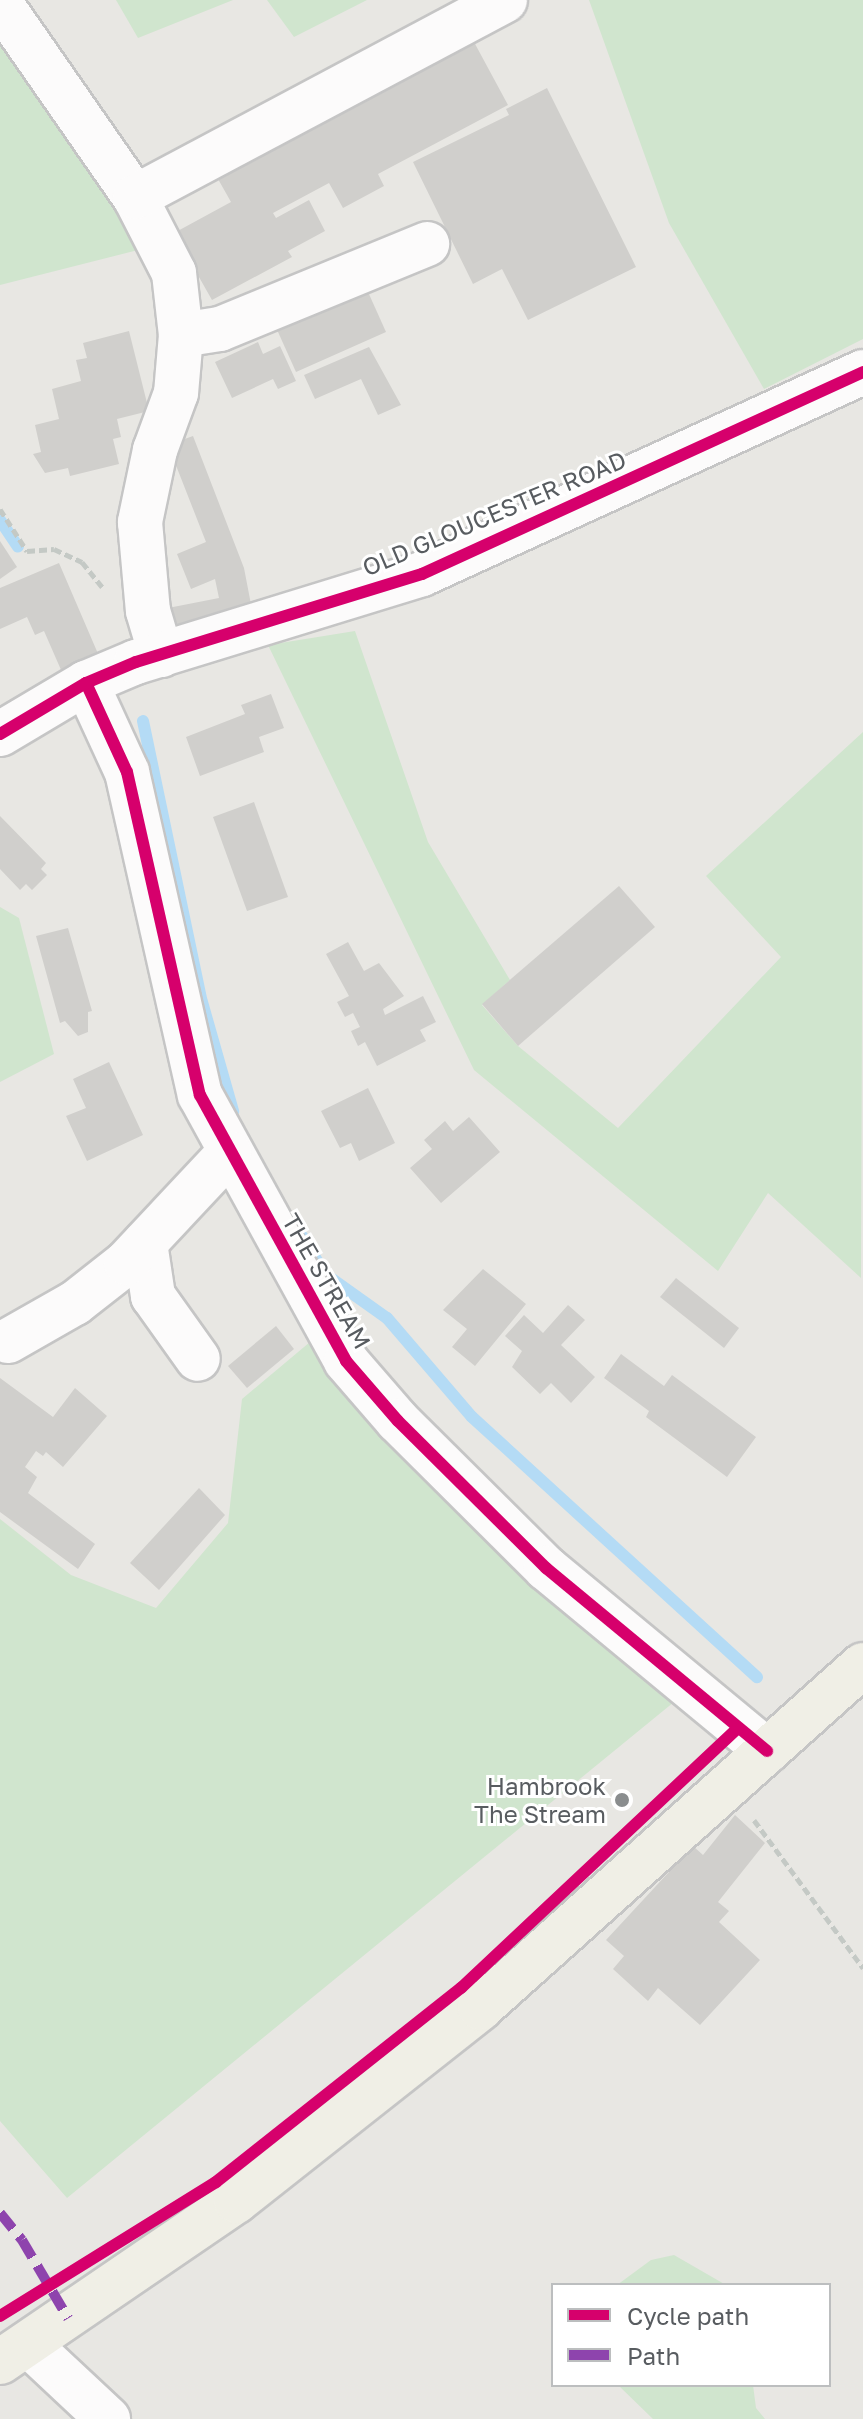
<!DOCTYPE html>
<html>
<head>
<meta charset="utf-8">
<style>
  body { margin:0 }
  #map { position:relative; width:863px; height:2419px; overflow:hidden; background:#e8e7e3; font-family:"Golos Text",sans-serif }
  div>[style] { position:absolute }
  [style*='--x'] { left:calc(var(--x)*1px); top:calc(var(--y)*1px); width:calc(var(--w)*1px); rotate:calc(var(--a)*1deg) }
  .green>* { inset:0; background:#d0e5ce }
  .stream>* { height:12px; margin:-6px; padding:0 6px; transform-origin:6px; border-radius:6px; background:#b4dbf5 }
  .building>* { inset:0; background:#d0cfcc }
  .path>* { height:5px; margin-top:-2.5px; transform-origin:0; background:repeating-linear-gradient(90deg,#c4c9c5 0 8px,transparent 0 12px) }
  .roads { filter:drop-shadow(2px 0 #c5c5c5) drop-shadow(-2px 0 #c5c5c5) drop-shadow(0 2px #c5c5c5) drop-shadow(0 -2px #c5c5c5) }
  .minor>* { height:44px; margin:-22px; padding:0 22px; transform-origin:22px; border-radius:22px; background:#fcfbfb }
  .major>* { height:44px; margin:-22px; padding:0 22px; transform-origin:22px; border-radius:22px; background:#f0efe6 }
  .quiet>* { height:10px; margin-top:-5px; transform-origin:0; background:repeating-linear-gradient(90deg,#8e44ad 0 20px,transparent 0 30px) }
  .cycleway>* { height:12px; margin:-6px; padding:0 6px; transform-origin:6px; border-radius:6px; background:#d6006c }
  .dots>* { width:22px; height:22px; translate:-50% -50%; box-sizing:border-box; border:4px solid #fff; border-radius:50% }
  span { translate:-50% -50%; white-space:nowrap; text-align:center; line-height:1.15; -webkit-text-stroke:6px #fff; paint-order:stroke }
  .street-label { font-size:24px; color:#585c60 }
  .poi-label { font-size:24px; color:#585c60 }
  .right { translate:-100% -50%; text-align:right }
  .legend { position:absolute; left:551px; top:2283px; width:280px; height:104px; box-sizing:border-box; background:#fff; border:2px solid #bcbebf; margin:0; padding:10px 14px; list-style:none; font-size:24px; color:#585c60 }
  .legend li { display:flex; align-items:center; gap:16px; height:40px }
  .legend b { width:40px; border:2px solid #bcbebf }
</style>
</head>
<body>
<div id="map">
  <div class="green">
    <div style="clip-path:polygon(116px 0,233px 0,138px 38px)"></div>
    <div style="clip-path:polygon(267px 0,367px 0,294px 37px)"></div>
    <div style="clip-path:polygon(589px 0,863px 0,863px 339px,764px 389px,669px 223px)"></div>
    <div style="clip-path:polygon(0 19px,114px 205px,146px 248px,0 285px)"></div>
    <div style="clip-path:polygon(355px 631px,428px 842px,510px 980px,482px 1005px,518px 1046px,618px 1128px,781px 957px,706px 876px,863px 732px,861px 1278px,768px 1193px,718px 1271px,474px 1070px,268px 645px)"></div>
    <div style="clip-path:polygon(0 907px,19px 918px,54px 1054px,0 1082px)"></div>
    <div style="clip-path:polygon(310px 1342px,361px 1399px,685px 1693px,67px 2198px,0 2121px,0 1519px,71px 1575px,156px 1608px,228px 1523px,242px 1399px)"></div>
    <div style="clip-path:polygon(674px 2255px,726px 2285px,617px 2285px,651px 2260px)"></div>
    <div style="clip-path:polygon(618px 2385px,753px 2385px,756px 2408px,765px 2419px,653px 2419px)"></div>
  </div>
  <div class="stream">
    <div style="--x:0;--y:520;--w:32;--a:56"></div>
    <div style="--x:143;--y:721;--w:280;--a:78.2"></div>
    <div style="--x:200;--y:995;--w:121;--a:74.1"></div>
    <div style="--x:302;--y:1236;--w:44;--a:58.8"></div>
    <div style="--x:325;--y:1274;--w:76;--a:35.4"></div>
    <div style="--x:387;--y:1318;--w:130;--a:49.4"></div>
    <div style="--x:472;--y:1417;--w:386;--a:42.4"></div>
  </div>
  <div class="building">
    <div style="clip-path:polygon(474px 42px,508px 105px,378px 174px,384px 186px,343px 208px,329px 183px,273px 213px,276px 218px,309px 200px,325px 231px,288px 251px,292px 257px,212px 300px,174px 233px,231px 202px,218px 179px)"></div>
    <div style="clip-path:polygon(547px 88px,636px 267px,528px 320px,502px 269px,473px 284px,413px 162px,509px 115px,506px 109px)"></div>
    <div style="clip-path:polygon(364px 283px,386px 332px,296px 372px,274px 323px)"></div>
    <div style="clip-path:polygon(129px 331px,149px 411px,117px 419px,121px 437px,113px 439px,119px 464px,70px 476px,68px 468px,45px 473px,33px 454px,41px 452px,35px 425px,59px 419px,52px 389px,81px 381px,76px 360px,87px 358px,83px 343px)"></div>
    <div style="clip-path:polygon(258px 342px,263px 354px,280px 346px,296px 381px,278px 389px,273px 379px,232px 398px,215px 362px)"></div>
    <div style="clip-path:polygon(369px 347px,401px 405px,378px 415px,361px 379px,315px 399px,304px 375px)"></div>
    <div style="clip-path:polygon(193px 436px,244px 568px,254px 620px,174px 636px,168px 608px,219px 598px,215px 579px,191px 589px,177px 554px,206px 542px,168px 445px)"></div>
    <div style="clip-path:polygon(0 541px,17px 567px,0 579px)"></div>
    <div style="clip-path:polygon(59px 563px,102px 663px,65px 679px,44px 631px,35px 635px,27px 617px,0 629px,0 588px)"></div>
    <div style="clip-path:polygon(271px 694px,284px 728px,259px 737px,264px 752px,200px 776px,186px 737px,245px 714px,241px 705px)"></div>
    <div style="clip-path:polygon(254px 802px,288px 897px,247px 911px,213px 817px)"></div>
    <div style="clip-path:polygon(0 816px,46px 863px,41px 869px,47px 875px,32px 890px,26px 884px,20px 890px,0 869px)"></div>
    <div style="clip-path:polygon(619px 886px,655px 927px,518px 1046px,482px 1004px)"></div>
    <div style="clip-path:polygon(68px 928px,92px 1011px,88px 1012px,88px 1032px,78px 1036px,65px 1021px,60px 1023px,36px 936px)"></div>
    <div style="clip-path:polygon(348px 942px,364px 971px,379px 963px,404px 996px,383px 1009px,385px 1015px,423px 996px,436px 1022px,420px 1030px,426px 1041px,377px 1066px,365px 1042px,358px 1046px,351px 1031px,360px 1027px,353px 1013px,345px 1017px,337px 1002px,349px 996px,326px 954px)"></div>
    <div style="clip-path:polygon(109px 1062px,143px 1135px,87px 1161px,66px 1116px,86px 1108px,73px 1079px)"></div>
    <div style="clip-path:polygon(368px 1088px,395px 1143px,359px 1161px,351px 1143px,340px 1148px,321px 1111px)"></div>
    <div style="clip-path:polygon(469px 1117px,500px 1152px,441px 1203px,410px 1168px,432px 1149px,424px 1140px,445px 1121px,453px 1131px)"></div>
    <div style="clip-path:polygon(483px 1269px,526px 1304px,475px 1366px,452px 1347px,467px 1329px,443px 1310px)"></div>
    <div style="clip-path:polygon(676px 1278px,739px 1328px,724px 1348px,660px 1297px)"></div>
    <div style="clip-path:polygon(568px 1305px,585px 1320px,561px 1345px,595px 1377px,571px 1403px,551px 1383px,540px 1394px,512px 1367px,522px 1351px,505px 1336px,524px 1315px,543px 1333px)"></div>
    <div style="clip-path:polygon(276px 1326px,294px 1349px,247px 1388px,228px 1366px)"></div>
    <div style="clip-path:polygon(621px 1354px,664px 1386px,672px 1375px,756px 1437px,727px 1477px,646px 1417px,649px 1411px,604px 1378px)"></div>
    <div style="clip-path:polygon(0 1378px,53px 1417px,75px 1388px,107px 1416px,63px 1467px,46px 1452px,43px 1456px,36px 1451px,25px 1467px,37px 1477px,28px 1493px,95px 1544px,78px 1569px,0 1512px)"></div>
    <div style="clip-path:polygon(199px 1488px,225px 1515px,159px 1590px,130px 1563px)"></div>
    <div style="clip-path:polygon(735px 1815px,765px 1843px,718px 1902px,729px 1911px,719px 1922px,760px 1960px,700px 2025px,658px 1988px,648px 2001px,613px 1969px,624px 1956px,606px 1940px,693px 1846px,703px 1855px)"></div>
  </div>
  <div class="path">
    <div style="--x:0;--y:509;--w:50;--a:57.3"></div>
    <div style="--x:27;--y:551;--w:27;--a:-4"></div>
    <div style="--x:54;--y:549;--w:31;--a:25"></div>
    <div style="--x:82;--y:562;--w:32;--a:51"></div>
    <div style="--x:754;--y:1820;--w:184;--a:53.6"></div>
  </div>
  <div class="roads">
    <div class="minor">
      <div style="--x:0;--y:3;--w:236;--a:55.2"></div>
      <div style="--x:135;--y:197;--w:85;--a:62.8"></div>
      <div style="--x:174;--y:273;--w:62;--a:83.6"></div>
      <div style="--x:181;--y:335;--w:58;--a:94.9"></div>
      <div style="--x:176;--y:393;--w:61;--a:110.2"></div>
      <div style="--x:155;--y:450;--w:74;--a:101.8"></div>
      <div style="--x:140;--y:522;--w:89;--a:84.9"></div>
      <div style="--x:148;--y:611;--w:46;--a:73.5"></div>
      <div style="--x:135;--y:197;--w:419;--a:-28"></div>
      <div style="--x:181;--y:335;--w:39;--a:-9"></div>
      <div style="--x:220;--y:329;--w:224;--a:-22.3"></div>
      <div style="--x:86;--y:683;--w:98;--a:65.3"></div>
      <div style="--x:127;--y:772;--w:331;--a:77.3"></div>
      <div style="--x:200;--y:1095;--w:303;--a:61.2"></div>
      <div style="--x:346;--y:1361;--w:79;--a:49.1"></div>
      <div style="--x:398;--y:1421;--w:209;--a:44.8"></div>
      <div style="--x:546;--y:1568;--w:287;--a:39.6"></div>
      <div style="--x:0;--y:734;--w:100;--a:-30.7"></div>
      <div style="--x:86;--y:683;--w:54;--a:-22.8"></div>
      <div style="--x:136;--y:662;--w:299;--a:-17.1"></div>
      <div style="--x:422;--y:574;--w:485;--a:-24.6"></div>
      <div style="--x:145;--y:1243;--w:54;--a:81.4"></div>
      <div style="--x:153;--y:1296;--w:77;--a:54.5"></div>
      <div style="--x:8;--y:1341;--w:77;--a:-29.6"></div>
      <div style="--x:75;--y:1303;--w:65;--a:-38.1"></div>
      <div style="--x:126;--y:1263;--w:151;--a:-46.9"></div>
      <div style="--x:30;--y:2346;--w:107;--a:43.1"></div>
    </div>
    <div class="major">
      <div style="--x:0;--y:2362;--w:286;--a:-34.3"></div>
      <div style="--x:236;--y:2201;--w:311;--a:-38.3"></div>
      <div style="--x:480;--y:2008;--w:514;--a:-41.85"></div>
    </div>
  </div>
  <div class="quiet">
    <div style="--x:0;--y:2213;--w:35;--a:51"></div>
    <div style="--x:22;--y:2240;--w:91;--a:59.5"></div>
  </div>
  <div class="cycleway">
    <div style="--x:86;--y:683;--w:98;--a:65.3"></div>
    <div style="--x:127;--y:772;--w:331;--a:77.3"></div>
    <div style="--x:200;--y:1095;--w:303;--a:61.2"></div>
    <div style="--x:346;--y:1361;--w:79;--a:49.1"></div>
    <div style="--x:398;--y:1421;--w:209;--a:44.8"></div>
    <div style="--x:546;--y:1568;--w:287;--a:39.6"></div>
    <div style="--x:0;--y:734;--w:100;--a:-30.7"></div>
    <div style="--x:86;--y:683;--w:54;--a:-22.8"></div>
    <div style="--x:136;--y:662;--w:299;--a:-17.1"></div>
    <div style="--x:422;--y:574;--w:485;--a:-24.6"></div>
    <div style="--x:0;--y:2316;--w:254;--a:-31.8"></div>
    <div style="--x:216;--y:2182;--w:313;--a:-38.4"></div>
    <div style="--x:461;--y:1988;--w:380;--a:-43.2"></div>
  </div>
  <div class="dots">
    <div style="left:622px;top:1800px;background:#8a8d8e"></div>
  </div>
  <div class="street-label">
    <span style="left:494px;top:513px;rotate:-23deg">OLD GLOUCESTER ROAD</span>
    <span style="left:327px;top:1281px;rotate:60deg">THE STREAM</span>
  </div>
  <div class="poi-label">
    <span class="right" style="left:606px;top:1800px">Hambrook<br>The Stream</span>
  </div>
  <ul class="legend">
  <li><b style="height:10px;background:#d6006c"></b>Cycle path</li>
  <li><b style="height:10px;background:#8e44ad"></b>Path</li>
  </ul>
</div>
</body>
</html>
